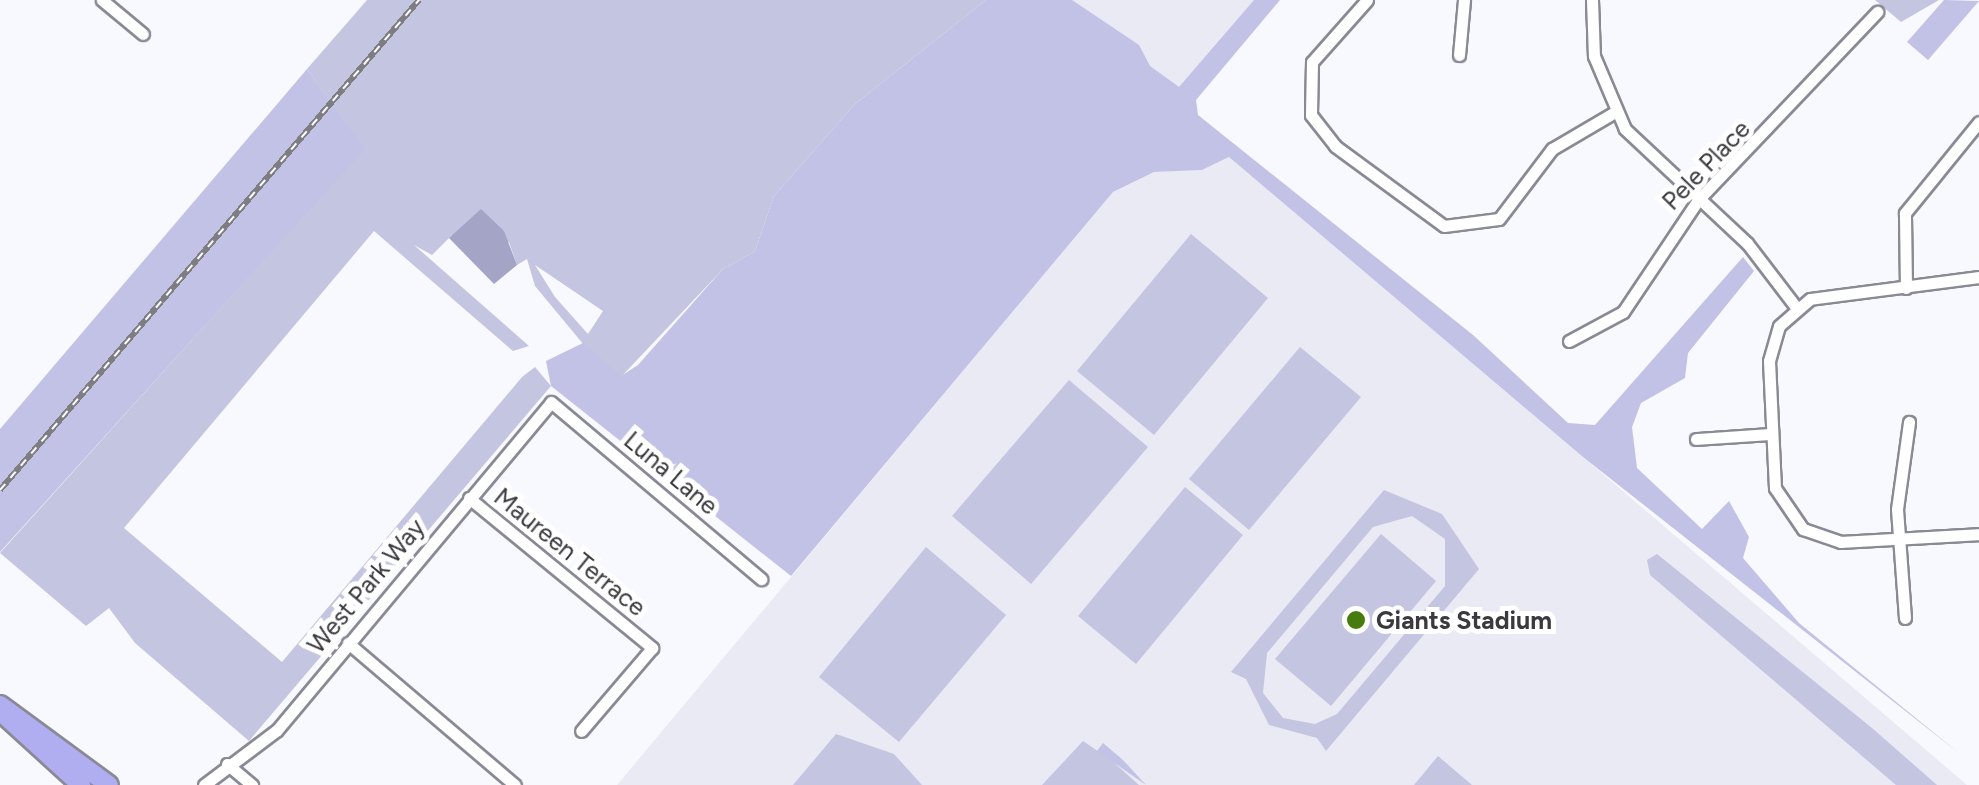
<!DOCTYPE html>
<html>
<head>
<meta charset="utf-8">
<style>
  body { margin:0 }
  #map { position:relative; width:1979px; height:785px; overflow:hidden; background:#f8f8ff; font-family:Figtree,sans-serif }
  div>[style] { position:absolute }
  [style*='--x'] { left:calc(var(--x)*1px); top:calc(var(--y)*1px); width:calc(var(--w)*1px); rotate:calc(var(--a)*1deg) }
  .built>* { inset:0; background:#e9eaf4 }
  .green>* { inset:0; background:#c4c5e0 }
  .forest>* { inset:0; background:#c1c2e5 }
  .water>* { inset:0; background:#a3a4c6 }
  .roads { filter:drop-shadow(2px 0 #898a94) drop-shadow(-2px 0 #898a94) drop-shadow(0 2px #898a94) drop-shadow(0 -2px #898a94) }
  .minor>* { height:11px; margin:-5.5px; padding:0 5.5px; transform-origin:5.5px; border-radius:5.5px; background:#fff }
  .primary>* { height:18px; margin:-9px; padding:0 9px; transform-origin:9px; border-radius:9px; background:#b1adf1 }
  .rail>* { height:6px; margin-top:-3px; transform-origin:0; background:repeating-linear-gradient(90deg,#fff 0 8px,#7d7d82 0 16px); box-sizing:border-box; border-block:2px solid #7d7d82 }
  .dots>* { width:28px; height:28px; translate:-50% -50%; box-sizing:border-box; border:5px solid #fff; border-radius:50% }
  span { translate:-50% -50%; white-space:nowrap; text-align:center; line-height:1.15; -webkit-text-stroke:10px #fff; paint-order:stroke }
  .street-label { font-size:25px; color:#3a3a3e }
  .poi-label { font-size:25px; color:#3a3a3e; font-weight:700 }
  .left { translate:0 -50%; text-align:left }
</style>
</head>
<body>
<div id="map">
  <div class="built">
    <div style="clip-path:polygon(1046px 0,1271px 0,1177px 110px)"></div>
    <div style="clip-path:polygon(1229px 157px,1583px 457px,1967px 785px,617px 785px,1113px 192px,1154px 172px,1202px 170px)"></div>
  </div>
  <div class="green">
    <div style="clip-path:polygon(evenodd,367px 0,986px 0,855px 104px,774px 196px,755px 251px,722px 270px,621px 377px,603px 368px,535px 286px,527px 259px,517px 265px,509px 242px,452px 235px,432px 255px,414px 245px,529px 346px,513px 351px,374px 231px,124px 528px,282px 662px,522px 377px,535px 367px,551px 386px,249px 741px,135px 643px,109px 608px,86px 626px,0 553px,364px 149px,307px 69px,367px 0,535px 265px,603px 311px,588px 334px,555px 297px,535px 265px)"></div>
    <div style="clip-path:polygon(1875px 0,1939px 0,1901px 22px)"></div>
    <div style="clip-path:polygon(1191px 234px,1268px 298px,1154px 435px,1077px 371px)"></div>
    <div style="clip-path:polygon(1300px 347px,1361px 397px,1249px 530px,1189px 479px)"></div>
    <div style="clip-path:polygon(1069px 380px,1148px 447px,1031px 584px,952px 516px)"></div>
    <div style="clip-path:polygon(1185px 487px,1243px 535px,1136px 664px,1078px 616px)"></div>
    <div style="clip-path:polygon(evenodd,1384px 490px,1442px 514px,1479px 569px,1326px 751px,1317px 738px,1269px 725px,1246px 679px,1231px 672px,1384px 490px,1412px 516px,1445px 539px,1445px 586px,1337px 714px,1315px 724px,1283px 718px,1263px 693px,1267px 653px,1373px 527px,1412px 516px)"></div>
    <div style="clip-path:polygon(1381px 534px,1436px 581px,1331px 706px,1275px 659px)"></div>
    <div style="clip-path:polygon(926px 547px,1006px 615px,899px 742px,819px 677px)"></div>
    <div style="clip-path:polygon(1657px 554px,1872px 728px,1937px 785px,1896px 785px,1650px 575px,1647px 560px)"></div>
    <div style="clip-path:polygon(836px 734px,894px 754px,922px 785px,793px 785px)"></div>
    <div style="clip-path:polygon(1083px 741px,1111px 760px,1139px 785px,1042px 785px)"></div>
    <div style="clip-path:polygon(1438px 756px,1472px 785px,1414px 785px)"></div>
  </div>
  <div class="forest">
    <div style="clip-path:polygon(986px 0,1072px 0,1139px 45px,1150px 66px,1179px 87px,1254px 0,1280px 0,1196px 100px,1198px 115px,1473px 335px,1568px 423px,1595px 425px,1743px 257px,1754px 271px,1688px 353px,1685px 378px,1641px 403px,1632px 427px,1637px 468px,1702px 529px,1729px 501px,1749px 537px,1743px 558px,1799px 623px,1960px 754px,1583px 457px,1229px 157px,1202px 170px,1154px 172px,1113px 192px,791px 576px,551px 386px,546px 361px,583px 343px,621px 376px,638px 365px,722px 270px,755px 251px,774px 196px,855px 104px)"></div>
    <div style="clip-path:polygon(1944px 0,1979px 1px,1928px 60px,1907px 42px)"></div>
    <div style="clip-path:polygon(307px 69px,365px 149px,0 552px,0 429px)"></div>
    <div style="clip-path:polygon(1103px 743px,1123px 760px,1146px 785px,1097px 751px)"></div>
  </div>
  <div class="water">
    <div style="clip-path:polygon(481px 209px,504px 231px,517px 265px,494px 284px,449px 238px)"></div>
  </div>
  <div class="roads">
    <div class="minor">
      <div style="--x:102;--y:0;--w:53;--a:39.7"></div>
      <div style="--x:1367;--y:0;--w:83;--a:131.6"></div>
      <div style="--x:1312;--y:62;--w:53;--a:91.1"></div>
      <div style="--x:1311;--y:115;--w:39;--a:52"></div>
      <div style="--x:1335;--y:146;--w:135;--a:36.3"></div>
      <div style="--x:1444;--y:226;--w:55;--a:-7.3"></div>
      <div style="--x:1499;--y:219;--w:88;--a:-52.9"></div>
      <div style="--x:1552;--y:149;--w:73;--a:-30.4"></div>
      <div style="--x:1592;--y:0;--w:56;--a:88"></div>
      <div style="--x:1594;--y:56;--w:79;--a:67"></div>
      <div style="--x:1625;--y:129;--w:167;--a:43.1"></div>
      <div style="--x:1747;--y:243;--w:81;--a:52.6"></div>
      <div style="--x:1459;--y:55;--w:55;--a:-84.8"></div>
      <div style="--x:1979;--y:277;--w:170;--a:172.6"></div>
      <div style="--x:1810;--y:299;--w:41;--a:138.9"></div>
      <div style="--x:1779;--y:326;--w:36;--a:106"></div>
      <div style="--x:1769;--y:361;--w:127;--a:87.3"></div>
      <div style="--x:1775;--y:488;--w:50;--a:55.7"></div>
      <div style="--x:1803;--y:529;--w:40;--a:18.9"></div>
      <div style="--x:1841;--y:542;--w:138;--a:-3.3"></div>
      <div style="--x:1906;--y:288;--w:75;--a:-90.8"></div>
      <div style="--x:1905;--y:213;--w:117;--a:-50.9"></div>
      <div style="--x:1569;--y:341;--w:61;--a:-28.2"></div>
      <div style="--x:1623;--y:312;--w:135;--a:-56.2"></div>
      <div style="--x:1698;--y:200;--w:260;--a:-46.4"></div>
      <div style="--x:1696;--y:439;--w:76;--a:-3.8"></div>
      <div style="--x:469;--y:498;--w:237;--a:39.3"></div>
      <div style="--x:652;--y:648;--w:109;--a:130.5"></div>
      <div style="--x:1905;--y:618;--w:109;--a:-94.2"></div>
      <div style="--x:1897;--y:509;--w:88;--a:-82.1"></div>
      <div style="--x:348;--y:643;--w:219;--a:40.4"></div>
      <div style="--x:227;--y:764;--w:33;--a:40"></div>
      <div style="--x:204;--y:785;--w:91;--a:-37"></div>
      <div style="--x:277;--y:730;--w:427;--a:-50.1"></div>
      <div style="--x:551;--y:402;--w:275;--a:40.1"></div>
    </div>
    <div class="primary">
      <div style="--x:0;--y:705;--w:135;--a:36.3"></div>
      <div style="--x:0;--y:711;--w:110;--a:42.4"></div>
    </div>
  </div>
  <div class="rail">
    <div style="--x:0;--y:490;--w:645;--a:-49.47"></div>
  </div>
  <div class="dots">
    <div style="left:1356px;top:620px;background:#477b0d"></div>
  </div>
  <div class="street-label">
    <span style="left:1706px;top:165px;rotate:-46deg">Pele Place</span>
    <span style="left:671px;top:473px;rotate:40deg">Luna Lane</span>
    <span style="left:570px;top:552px;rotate:39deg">Maureen Terrace</span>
    <span style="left:366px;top:586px;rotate:-50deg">West Park Way</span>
  </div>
  <div class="poi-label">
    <span class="left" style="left:1376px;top:620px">Giants Stadium</span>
  </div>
</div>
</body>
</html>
